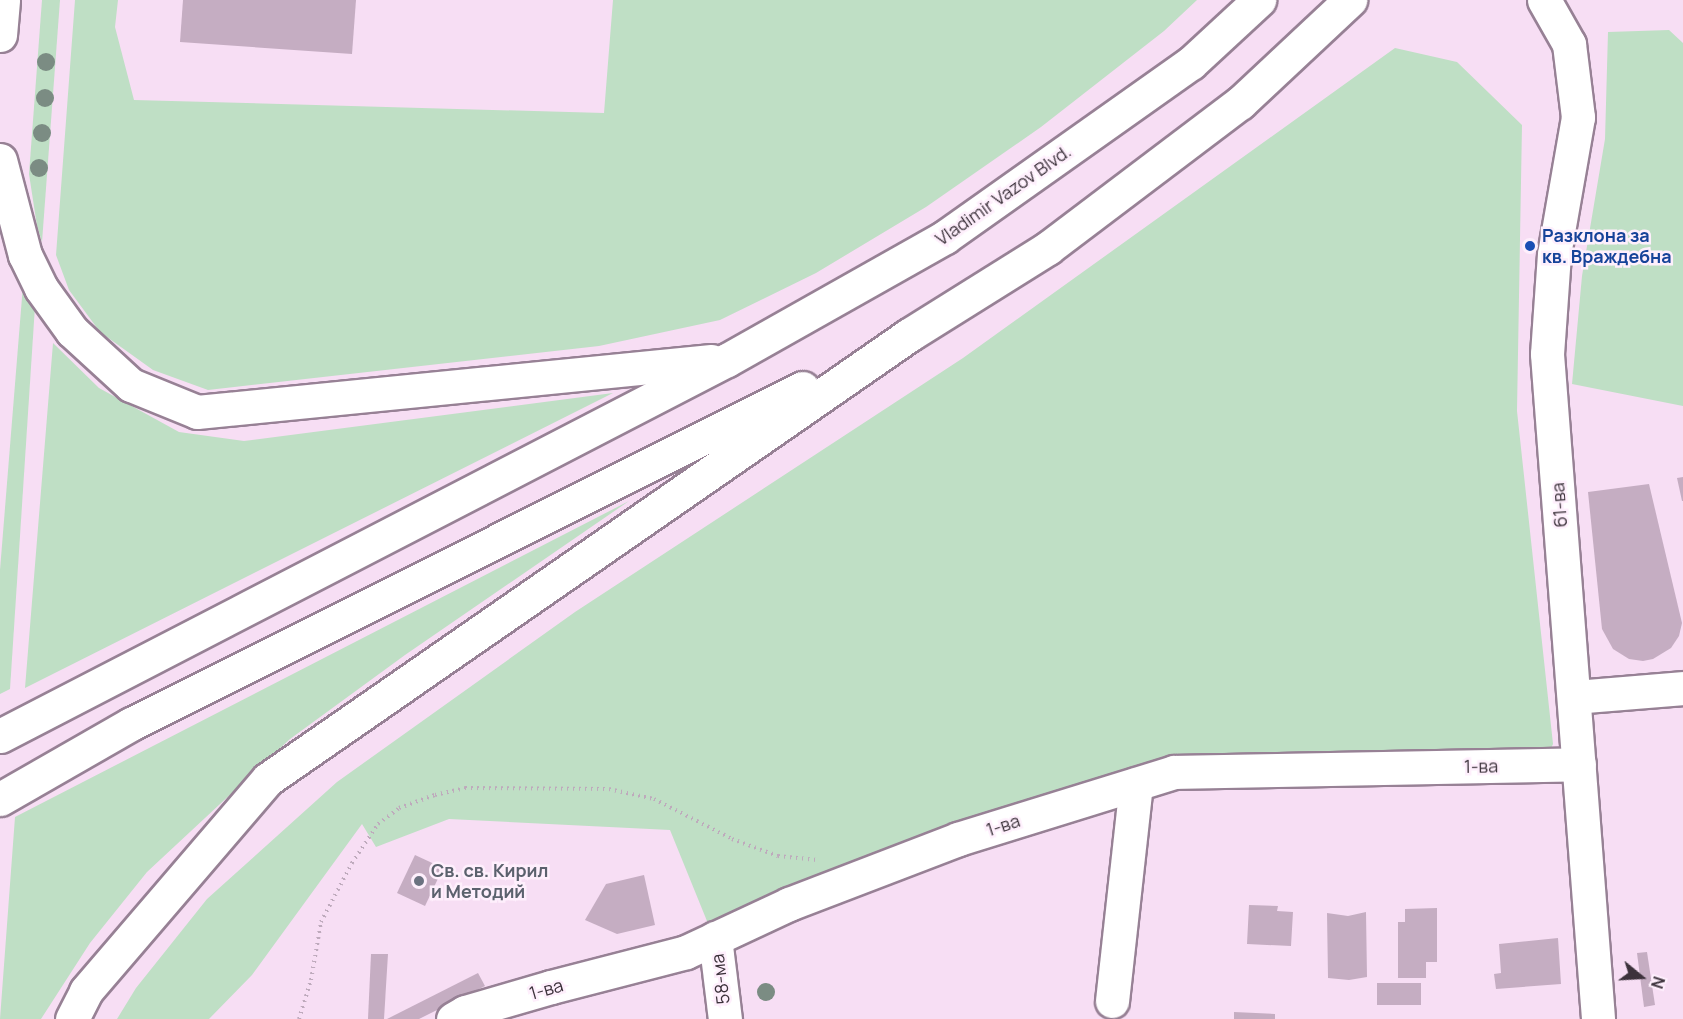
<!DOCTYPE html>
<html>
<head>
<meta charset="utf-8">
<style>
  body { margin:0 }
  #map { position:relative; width:1683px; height:1019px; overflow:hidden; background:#f7def4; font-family:Manrope,sans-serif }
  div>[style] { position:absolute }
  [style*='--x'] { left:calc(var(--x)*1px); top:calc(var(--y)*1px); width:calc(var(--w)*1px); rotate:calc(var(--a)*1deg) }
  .green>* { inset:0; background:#bfdfc5 }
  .building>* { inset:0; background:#c5adc2 }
  .path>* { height:4px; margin-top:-2px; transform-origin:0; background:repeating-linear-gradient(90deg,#beaabc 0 1.5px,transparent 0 6px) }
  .roads { filter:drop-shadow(2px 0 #978195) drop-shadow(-2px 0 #978195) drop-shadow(0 2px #978195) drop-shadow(0 -2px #978195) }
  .minor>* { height:33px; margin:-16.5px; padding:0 16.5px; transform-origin:16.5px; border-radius:16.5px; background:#fff }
  .major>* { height:33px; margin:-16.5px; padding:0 16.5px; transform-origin:16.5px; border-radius:16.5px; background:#fff }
  .trees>* { width:18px; height:18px; margin:-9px; border-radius:50%; background:#7b8c83 }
  .dots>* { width:16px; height:16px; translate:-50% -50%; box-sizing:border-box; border:3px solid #feeffc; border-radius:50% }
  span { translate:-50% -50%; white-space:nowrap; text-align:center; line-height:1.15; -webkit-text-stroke:5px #feeffc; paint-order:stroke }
  .street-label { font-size:18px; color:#3c323b }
  .transit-label { font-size:18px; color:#164399; font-weight:700 }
  .left { translate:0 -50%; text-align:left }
  .worship-label { font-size:18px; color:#5b616d; font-weight:700 }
  .north { position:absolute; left:1611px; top:947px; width:60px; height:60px; -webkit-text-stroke:4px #feeffc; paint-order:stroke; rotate:108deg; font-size:16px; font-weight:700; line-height:24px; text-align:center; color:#3c323b }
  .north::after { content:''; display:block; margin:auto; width:21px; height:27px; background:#3c323b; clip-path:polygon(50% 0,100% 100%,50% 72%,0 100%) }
</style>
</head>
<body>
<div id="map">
  <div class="green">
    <div style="clip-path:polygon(42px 0,60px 0,42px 242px,37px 226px,29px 174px)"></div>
    <div style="clip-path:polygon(75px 0,118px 0,115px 27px,134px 100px,604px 113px,613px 0,1197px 0,1164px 31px,1041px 127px,926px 207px,816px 273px,720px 320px,599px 346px,208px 390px,153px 370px,100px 332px,69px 290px,56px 255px)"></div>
    <div style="clip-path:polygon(1669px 30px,1683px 43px,1683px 406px,1572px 384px,1582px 276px,1605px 139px,1608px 32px)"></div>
    <div style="clip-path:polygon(1395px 48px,1457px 62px,1522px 125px,1517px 411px,1553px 744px,1547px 757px,1192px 764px,709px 926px,670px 830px,449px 819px,376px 847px,362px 824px,252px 975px,209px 1019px,117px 1019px,136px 988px,207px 899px,337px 782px,575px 612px,963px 358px)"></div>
    <div style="clip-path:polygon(23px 285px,35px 306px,10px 689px,0 694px,0 570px)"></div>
    <div style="clip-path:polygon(53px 343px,99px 388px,179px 432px,244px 441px,613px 393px,25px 688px)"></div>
    <div style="clip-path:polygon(629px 501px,405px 655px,290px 739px,147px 872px,90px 943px,41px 1019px,0 1019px,15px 817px)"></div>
  </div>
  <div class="building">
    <div style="clip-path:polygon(183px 0,356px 0,352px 54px,180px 42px)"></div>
    <div style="clip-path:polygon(1683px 477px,1683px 501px,1682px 501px,1677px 478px)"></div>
    <div style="clip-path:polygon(1649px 484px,1682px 623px,1679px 636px,1671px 648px,1653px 659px,1643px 661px,1629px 659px,1613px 649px,1602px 629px,1588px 492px)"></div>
    <div style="clip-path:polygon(415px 855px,443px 868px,425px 906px,397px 893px)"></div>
    <div style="clip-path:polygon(644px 875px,655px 925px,617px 934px,585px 920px,606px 884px)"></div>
    <div style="clip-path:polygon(1249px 905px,1278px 906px,1277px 911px,1293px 912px,1291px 946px,1247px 944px)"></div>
    <div style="clip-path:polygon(1437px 908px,1437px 962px,1426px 962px,1426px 978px,1398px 978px,1398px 922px,1405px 922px,1405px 909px)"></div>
    <div style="clip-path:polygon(1366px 912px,1367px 977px,1349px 980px,1328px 978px,1327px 913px,1348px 916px)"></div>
    <div style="clip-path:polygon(1558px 938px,1561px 984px,1496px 989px,1494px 974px,1501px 973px,1499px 944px)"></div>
    <div style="clip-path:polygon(1647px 952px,1655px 1005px,1644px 1007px,1637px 953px)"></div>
    <div style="clip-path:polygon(371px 954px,388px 954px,384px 1019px,368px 1019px)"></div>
    <div style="clip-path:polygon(478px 973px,485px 986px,419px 1019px,387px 1019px)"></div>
    <div style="clip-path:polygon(1377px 983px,1421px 983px,1421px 1005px,1377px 1005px)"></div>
    <div style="clip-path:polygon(1234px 1012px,1275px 1014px,1275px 1019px,1234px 1019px)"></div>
  </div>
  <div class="path">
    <div style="--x:299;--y:1019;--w:41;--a:-72.9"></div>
    <div style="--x:311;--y:980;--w:59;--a:-80.2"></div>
    <div style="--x:321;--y:922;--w:67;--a:-62.3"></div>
    <div style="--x:352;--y:863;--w:47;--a:-56.3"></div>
    <div style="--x:378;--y:824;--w:26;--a:-37"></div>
    <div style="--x:399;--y:808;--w:38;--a:-20"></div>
    <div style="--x:435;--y:795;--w:31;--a:-13"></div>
    <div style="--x:465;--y:788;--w:144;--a:0.4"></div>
    <div style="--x:609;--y:789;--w:46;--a:12.5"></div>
    <div style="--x:654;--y:799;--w:88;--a:27.1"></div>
    <div style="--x:732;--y:839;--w:49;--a:20.3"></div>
    <div style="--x:778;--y:856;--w:39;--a:6"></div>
  </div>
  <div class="roads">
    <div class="minor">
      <div style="--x:1544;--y:0;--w:51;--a:60.4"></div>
      <div style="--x:1569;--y:44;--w:74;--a:83"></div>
      <div style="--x:1578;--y:117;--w:139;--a:99.9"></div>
      <div style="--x:1554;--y:254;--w:100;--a:94"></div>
      <div style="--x:1547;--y:354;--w:667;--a:85.61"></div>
      <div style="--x:1574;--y:697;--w:109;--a:-4.7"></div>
      <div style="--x:715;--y:938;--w:82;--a:83"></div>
      <div style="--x:1112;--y:1001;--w:218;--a:-83.7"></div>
      <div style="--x:453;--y:1019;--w:14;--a:-30"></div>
      <div style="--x:465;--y:1012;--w:90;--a:-16.2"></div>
      <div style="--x:551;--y:987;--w:139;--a:-14.5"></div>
      <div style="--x:686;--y:952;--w:114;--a:-25"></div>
      <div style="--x:789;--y:904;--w:181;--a:-21"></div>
      <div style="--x:958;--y:839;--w:226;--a:-17.2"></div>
      <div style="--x:1174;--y:772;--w:405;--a:-1.1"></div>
    </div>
    <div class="major">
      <div style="--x:0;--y:35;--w:35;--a:-85"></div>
      <div style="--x:0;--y:160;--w:98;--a:75.3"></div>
      <div style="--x:25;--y:255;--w:37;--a:64"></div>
      <div style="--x:41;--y:288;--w:53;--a:54.2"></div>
      <div style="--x:72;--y:331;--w:80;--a:42.5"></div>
      <div style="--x:131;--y:385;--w:71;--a:22.2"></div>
      <div style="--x:197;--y:412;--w:517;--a:-5.67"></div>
      <div style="--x:0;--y:736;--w:818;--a:-27.35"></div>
      <div style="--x:727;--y:360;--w:250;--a:-29.4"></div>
      <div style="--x:945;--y:237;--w:301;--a:-35.3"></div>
      <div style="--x:1191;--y:63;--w:93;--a:-42.8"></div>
      <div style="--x:0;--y:799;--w:151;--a:-29.8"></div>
      <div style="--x:131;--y:724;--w:751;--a:-26.57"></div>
      <div style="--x:72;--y:1019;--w:31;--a:-63"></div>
      <div style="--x:86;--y:991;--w:279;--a:-49.4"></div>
      <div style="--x:268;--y:779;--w:780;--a:-34.71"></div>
      <div style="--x:909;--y:335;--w:164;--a:-32"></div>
      <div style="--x:1048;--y:248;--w:241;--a:-37.1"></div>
      <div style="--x:1240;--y:103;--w:151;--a:-43.1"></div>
    </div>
  </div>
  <div class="trees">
    <div style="left:46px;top:62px"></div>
    <div style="left:45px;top:98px"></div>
    <div style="left:42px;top:133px"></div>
    <div style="left:39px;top:168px"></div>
    <div style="left:766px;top:992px"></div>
  </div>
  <div class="dots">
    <div style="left:1530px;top:246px;background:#1a4fb4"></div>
    <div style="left:419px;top:881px;background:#6b7280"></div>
  </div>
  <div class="street-label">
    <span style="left:1003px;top:195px;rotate:-35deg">Vladimir Vazov Blvd.</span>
    <span style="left:1559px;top:505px;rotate:-94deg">61-ва</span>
    <span style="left:1481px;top:766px;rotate:-1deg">1-ва</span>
    <span style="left:1003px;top:825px;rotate:-18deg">1-ва</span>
    <span style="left:720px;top:979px;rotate:-97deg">58-ма</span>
    <span style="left:546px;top:989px;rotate:-16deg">1-ва</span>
  </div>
  <div class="transit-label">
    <span class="left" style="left:1542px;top:246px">Разклона за<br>кв. Враждебна</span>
  </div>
  <div class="worship-label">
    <span class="left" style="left:431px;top:881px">Св. св. Кирил<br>и Методий</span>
  </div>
  <div class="north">N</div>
</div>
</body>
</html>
